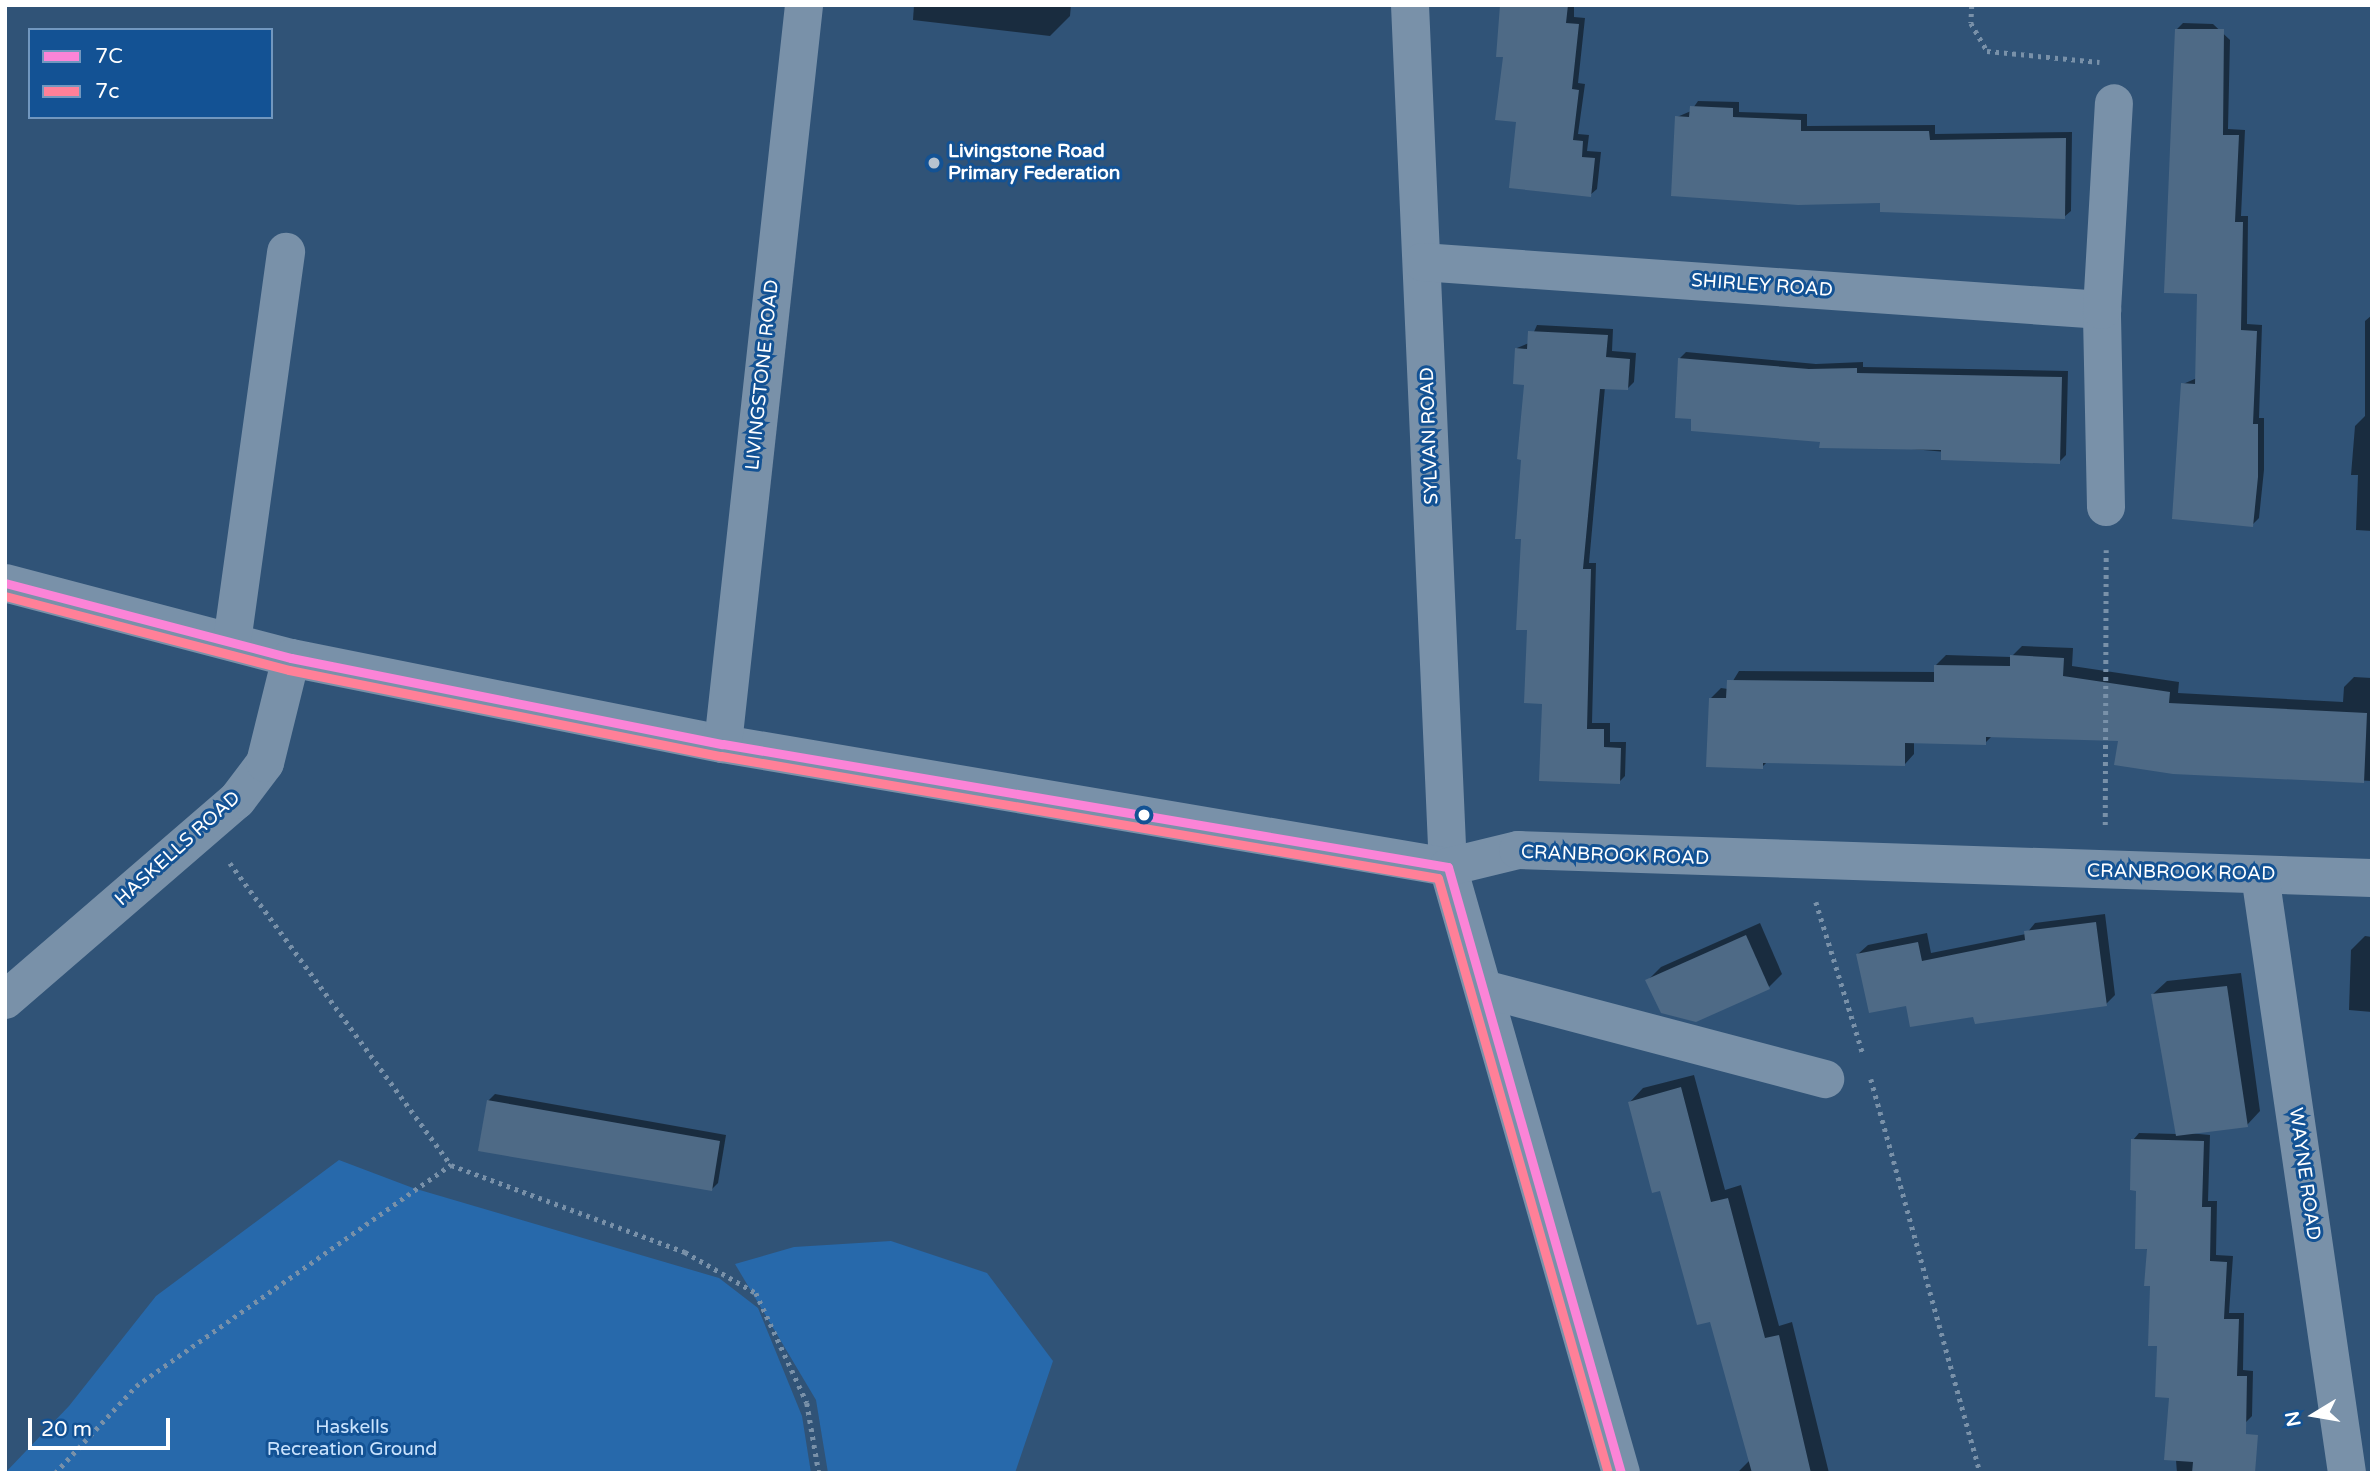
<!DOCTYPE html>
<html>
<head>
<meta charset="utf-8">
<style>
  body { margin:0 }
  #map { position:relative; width:2377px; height:1478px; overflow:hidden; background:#305377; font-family:"Varela Round",sans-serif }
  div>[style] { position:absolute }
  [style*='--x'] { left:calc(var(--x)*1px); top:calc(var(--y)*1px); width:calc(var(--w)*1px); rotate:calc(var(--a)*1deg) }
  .green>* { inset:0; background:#2769ab }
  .shadow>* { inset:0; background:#0007 }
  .building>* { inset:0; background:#4e6a86 }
  .path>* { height:4.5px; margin-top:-2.25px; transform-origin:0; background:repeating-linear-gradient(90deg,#7991a9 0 3.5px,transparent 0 8.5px) }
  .minor>* { height:38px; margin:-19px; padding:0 19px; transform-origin:19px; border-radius:19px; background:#7991a9 }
  .bus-1>* { height:9px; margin:-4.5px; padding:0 4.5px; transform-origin:4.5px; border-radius:4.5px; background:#fb84d7 }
  .bus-2>* { height:9px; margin:-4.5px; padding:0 4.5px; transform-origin:4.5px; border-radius:4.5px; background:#ff8098 }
  .dots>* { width:19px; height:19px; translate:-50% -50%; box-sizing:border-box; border:4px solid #135294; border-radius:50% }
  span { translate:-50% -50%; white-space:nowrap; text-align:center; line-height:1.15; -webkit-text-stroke:6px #135294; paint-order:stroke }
  .poi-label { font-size:19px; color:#fff; font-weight:700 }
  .left { translate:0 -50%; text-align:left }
  .street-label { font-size:19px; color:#fff }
  .park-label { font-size:19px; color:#cae3fd }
  .frame { position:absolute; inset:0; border:7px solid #fff; pointer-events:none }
  .legend { position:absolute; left:28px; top:28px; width:245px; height:91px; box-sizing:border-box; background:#135294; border:2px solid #7197bf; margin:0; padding:9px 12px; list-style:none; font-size:21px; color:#fff }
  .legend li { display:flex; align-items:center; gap:14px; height:35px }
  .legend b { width:35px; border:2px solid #7197bf }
  .north { position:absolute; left:2279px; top:1380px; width:70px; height:70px; -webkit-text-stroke:5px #135294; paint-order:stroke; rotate:259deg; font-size:19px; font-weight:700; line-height:28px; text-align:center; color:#fff }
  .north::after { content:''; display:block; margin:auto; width:24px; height:32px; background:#fff; clip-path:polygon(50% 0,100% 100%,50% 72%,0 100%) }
  .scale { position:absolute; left:28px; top:1418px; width:142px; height:32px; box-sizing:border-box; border:4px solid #fff; border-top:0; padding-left:9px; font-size:21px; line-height:24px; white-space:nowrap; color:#fff; -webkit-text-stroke:5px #135294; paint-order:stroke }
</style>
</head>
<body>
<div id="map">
  <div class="green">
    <div style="clip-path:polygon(339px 1160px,413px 1188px,719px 1278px,758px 1308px,802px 1416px,811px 1473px,5px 1473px,69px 1406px,156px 1296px)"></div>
    <div style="clip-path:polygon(891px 1241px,987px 1273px,1053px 1361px,1015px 1473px,828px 1473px,816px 1400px,735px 1264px,794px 1247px)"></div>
  </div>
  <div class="shadow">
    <div style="clip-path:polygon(914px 5px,1071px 5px,1070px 16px,1050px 36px,913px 20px)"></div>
    <div style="clip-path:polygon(1502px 5px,1574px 5px,1574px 17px,1585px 18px,1578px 83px,1585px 84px,1578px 134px,1589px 135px,1587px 151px,1601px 152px,1597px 189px,1590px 195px,1518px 121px,1505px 56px)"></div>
    <div style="clip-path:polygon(2183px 23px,2213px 24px,2230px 40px,2228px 129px,2245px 130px,2241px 216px,2248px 216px,2247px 324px,2262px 325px,2259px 418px,2264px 418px,2264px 470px,2259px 518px,2252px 525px,2183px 384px,2197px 378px,2199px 292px,2176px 30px)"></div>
    <div style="clip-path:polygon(1698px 101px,1739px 102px,1739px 112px,1807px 114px,1807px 126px,1935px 125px,1935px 134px,2072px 132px,2071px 211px,2064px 217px,1882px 201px,1677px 117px,1691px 111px)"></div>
    <div style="clip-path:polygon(2372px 315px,2372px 531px,2356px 530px,2358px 475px,2351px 475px,2355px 426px,2365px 416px,2365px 321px)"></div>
    <div style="clip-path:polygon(1537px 325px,1613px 329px,1612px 351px,1636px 353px,1634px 382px,1627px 389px,1605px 387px,1589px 563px,1596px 563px,1592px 723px,1610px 723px,1610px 742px,1626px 742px,1625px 776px,1619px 782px,1543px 702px,1528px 629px,1526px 383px,1517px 348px,1529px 343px)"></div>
    <div style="clip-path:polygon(1686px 352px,1816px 364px,1863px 362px,1863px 367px,2068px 371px,2066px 455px,2059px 462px,1821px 441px,1693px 417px,1680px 358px)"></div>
    <div style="clip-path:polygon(2022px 646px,2073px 648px,2072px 666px,2179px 682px,2178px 693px,2343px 702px,2344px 687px,2354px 677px,2372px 678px,2372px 781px,2173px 772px,2120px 740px,1992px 736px,1985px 743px,1914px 741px,1914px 754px,1905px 764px,1768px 761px,1762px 767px,1711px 698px,1721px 688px,1728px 689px,1739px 671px,1936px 672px,1936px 665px,1946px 655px,2011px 657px)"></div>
    <div style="clip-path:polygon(2105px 914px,2115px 995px,2106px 1004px,1975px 1015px,1907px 1004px,1858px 954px,1868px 945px,1927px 933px,1931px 953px,2026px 934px,2035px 923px)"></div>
    <div style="clip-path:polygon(1760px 923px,1782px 974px,1769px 987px,1647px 981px,1661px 967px)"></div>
    <div style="clip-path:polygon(2365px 936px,2372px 937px,2372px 1012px,2349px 1010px,2351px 950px)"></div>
    <div style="clip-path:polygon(2241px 973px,2260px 1111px,2247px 1125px,2188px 1133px,2210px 1135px,2208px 1201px,2217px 1201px,2216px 1255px,2233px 1256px,2229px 1313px,2244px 1313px,2243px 1370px,2253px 1371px,2252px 1416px,2245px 1423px,2243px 1473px,2177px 1473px,2171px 1396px,2159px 1345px,2133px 1140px,2139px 1133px,2177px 1134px,2153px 994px,2167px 981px)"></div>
    <div style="clip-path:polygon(1694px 1075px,1725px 1190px,1741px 1185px,1779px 1326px,1792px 1322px,1829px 1473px,1737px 1473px,1750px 1460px,1712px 1320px,1630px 1102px,1643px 1088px)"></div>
    <div style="clip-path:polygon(495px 1094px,726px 1135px,718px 1183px,711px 1190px,488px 1101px)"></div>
  </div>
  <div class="building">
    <div style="clip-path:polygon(1500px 5px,1568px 5px,1566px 23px,1579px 24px,1572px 89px,1579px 90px,1573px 140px,1583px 141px,1582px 157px,1595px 158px,1591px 197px,1509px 188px,1516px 122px,1495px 120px,1503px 57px,1496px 57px)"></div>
    <div style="clip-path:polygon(2175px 29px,2224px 29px,2223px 135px,2239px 135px,2235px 222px,2243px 222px,2241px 330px,2257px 331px,2253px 424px,2258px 424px,2258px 477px,2253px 527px,2172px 519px,2181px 383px,2195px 384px,2197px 294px,2164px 293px)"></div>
    <div style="clip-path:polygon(1690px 106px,1733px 108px,1733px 117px,1801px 120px,1801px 131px,1929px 131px,1930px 140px,2066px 138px,2065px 219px,1880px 212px,1880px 203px,1798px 205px,1671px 196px,1675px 116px,1689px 117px)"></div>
    <div style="clip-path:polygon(1528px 331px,1608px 335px,1606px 357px,1630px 359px,1628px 390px,1600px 389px,1583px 569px,1591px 569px,1587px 729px,1604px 729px,1604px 747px,1621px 748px,1620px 784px,1539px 781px,1542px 704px,1524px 703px,1527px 630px,1516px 630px,1521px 539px,1515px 539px,1521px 460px,1517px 459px,1524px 385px,1513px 384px,1515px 348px,1527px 349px)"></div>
    <div style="clip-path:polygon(1678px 358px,1809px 369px,1857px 368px,1857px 373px,2062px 377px,2060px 464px,1941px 460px,1941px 450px,1819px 448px,1820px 442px,1691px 431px,1691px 419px,1675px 418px)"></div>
    <div style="clip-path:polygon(2010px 655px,2064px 658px,2063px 676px,2170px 692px,2169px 703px,2367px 713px,2364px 783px,2173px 774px,2114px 765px,2118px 741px,1986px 737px,1986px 745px,1905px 743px,1905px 766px,1763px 763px,1763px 769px,1706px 767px,1709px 698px,1726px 698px,1727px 680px,1934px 682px,1934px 665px,2010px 666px)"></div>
    <div style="clip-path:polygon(2096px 922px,2107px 1006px,1975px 1024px,1973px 1017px,1910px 1027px,1906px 1006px,1869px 1013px,1856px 954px,1918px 942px,1922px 961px,2025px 940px,2024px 931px)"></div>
    <div style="clip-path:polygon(1746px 935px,1770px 989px,1696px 1022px,1661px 1013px,1645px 980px)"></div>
    <div style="clip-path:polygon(2227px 986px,2248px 1127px,2176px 1136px,2151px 994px)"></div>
    <div style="clip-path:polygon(1681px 1087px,1711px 1202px,1728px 1198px,1765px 1338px,1779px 1335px,1811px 1473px,1752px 1473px,1710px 1322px,1697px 1325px,1660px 1191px,1652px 1193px,1628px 1102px)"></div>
    <div style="clip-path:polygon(487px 1100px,720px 1141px,712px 1191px,478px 1151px)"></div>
    <div style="clip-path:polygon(2131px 1139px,2204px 1141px,2202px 1207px,2211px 1207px,2210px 1261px,2227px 1262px,2224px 1319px,2239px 1319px,2237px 1376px,2247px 1376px,2246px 1434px,2258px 1435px,2255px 1473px,2192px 1473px,2193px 1462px,2164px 1460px,2169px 1398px,2155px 1397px,2157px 1346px,2148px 1346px,2150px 1286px,2144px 1286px,2147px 1249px,2135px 1249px,2136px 1191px,2130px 1190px)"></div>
  </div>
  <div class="path">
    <div style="--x:1972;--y:5;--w:18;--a:93"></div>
    <div style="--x:1971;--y:23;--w:32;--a:60"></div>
    <div style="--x:1987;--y:51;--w:113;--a:5.6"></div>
    <div style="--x:2105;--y:825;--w:275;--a:-89.8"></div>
    <div style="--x:230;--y:863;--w:374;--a:53.8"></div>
    <div style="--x:451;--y:1165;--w:250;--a:20.4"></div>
    <div style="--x:685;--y:1252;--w:82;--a:30"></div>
    <div style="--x:756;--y:1293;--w:121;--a:65.1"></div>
    <div style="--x:807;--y:1403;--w:71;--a:80.3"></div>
    <div style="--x:1816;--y:902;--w:159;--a:72.8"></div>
    <div style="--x:1871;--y:1079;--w:409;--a:74.5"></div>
    <div style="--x:55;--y:1473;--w:119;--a:-47"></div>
    <div style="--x:136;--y:1386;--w:385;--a:-35.1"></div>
  </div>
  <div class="minor">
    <div style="--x:1410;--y:5;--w:863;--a:87.48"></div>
    <div style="--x:1448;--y:867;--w:630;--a:74.07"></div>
    <div style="--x:1422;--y:262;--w:682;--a:4.04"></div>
    <div style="--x:2106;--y:507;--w:197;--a:-91.2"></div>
    <div style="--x:2102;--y:310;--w:207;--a:-86.7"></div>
    <div style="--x:5;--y:583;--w:296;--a:14.7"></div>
    <div style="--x:291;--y:658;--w:440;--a:11.3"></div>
    <div style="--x:723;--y:744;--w:735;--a:9.63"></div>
    <div style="--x:1448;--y:867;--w:72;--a:-13.7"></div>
    <div style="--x:1518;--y:850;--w:854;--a:1.88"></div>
    <div style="--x:232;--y:642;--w:394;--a:-82.1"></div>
    <div style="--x:723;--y:744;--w:743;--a:-83.74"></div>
    <div style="--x:2260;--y:875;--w:604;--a:81.72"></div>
    <div style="--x:1484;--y:989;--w:353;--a:14.8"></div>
    <div style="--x:5;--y:1000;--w:306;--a:-40.8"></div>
    <div style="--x:237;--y:800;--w:46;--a:-52.9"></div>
    <div style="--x:265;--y:763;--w:108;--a:-76.1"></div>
  </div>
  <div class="bus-1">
    <div style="--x:5;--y:583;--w:296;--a:14.7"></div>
    <div style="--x:291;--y:658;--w:440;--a:11.3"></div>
    <div style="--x:723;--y:744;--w:735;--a:9.63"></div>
    <div style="--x:1448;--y:867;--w:630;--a:74.07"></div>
  </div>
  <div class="bus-2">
    <div style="--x:5;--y:596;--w:293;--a:14.6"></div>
    <div style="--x:289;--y:670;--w:440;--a:11.3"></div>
    <div style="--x:721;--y:756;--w:727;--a:9.66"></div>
    <div style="--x:1438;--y:878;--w:619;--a:74.05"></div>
  </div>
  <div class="dots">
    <div style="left:934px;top:163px;background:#b7c3cf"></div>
    <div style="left:1144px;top:815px;background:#fff"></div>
  </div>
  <div class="poi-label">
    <span class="left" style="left:948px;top:163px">Livingstone Road<br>Primary Federation</span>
  </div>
  <div class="street-label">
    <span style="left:1762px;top:286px;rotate:4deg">SHIRLEY ROAD</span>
    <span style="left:763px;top:375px;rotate:-84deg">LIVINGSTONE ROAD</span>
    <span style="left:1430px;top:436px;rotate:-92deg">SYLVAN ROAD</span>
    <span style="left:178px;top:849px;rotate:-42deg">HASKELLS ROAD</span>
    <span style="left:1615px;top:856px;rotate:2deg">CRANBROOK ROAD</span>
    <span style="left:2181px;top:873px;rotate:1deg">CRANBROOK ROAD</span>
    <span style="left:2304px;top:1174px;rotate:82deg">WAYNE ROAD</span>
  </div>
  <div class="park-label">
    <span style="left:352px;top:1439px">Haskells<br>Recreation Ground</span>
  </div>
  <div class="frame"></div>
  <ul class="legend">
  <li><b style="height:9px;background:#fb84d7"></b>7C</li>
  <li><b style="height:9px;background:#ff8098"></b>7c</li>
  </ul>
  <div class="north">N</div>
  <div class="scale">20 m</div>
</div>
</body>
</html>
